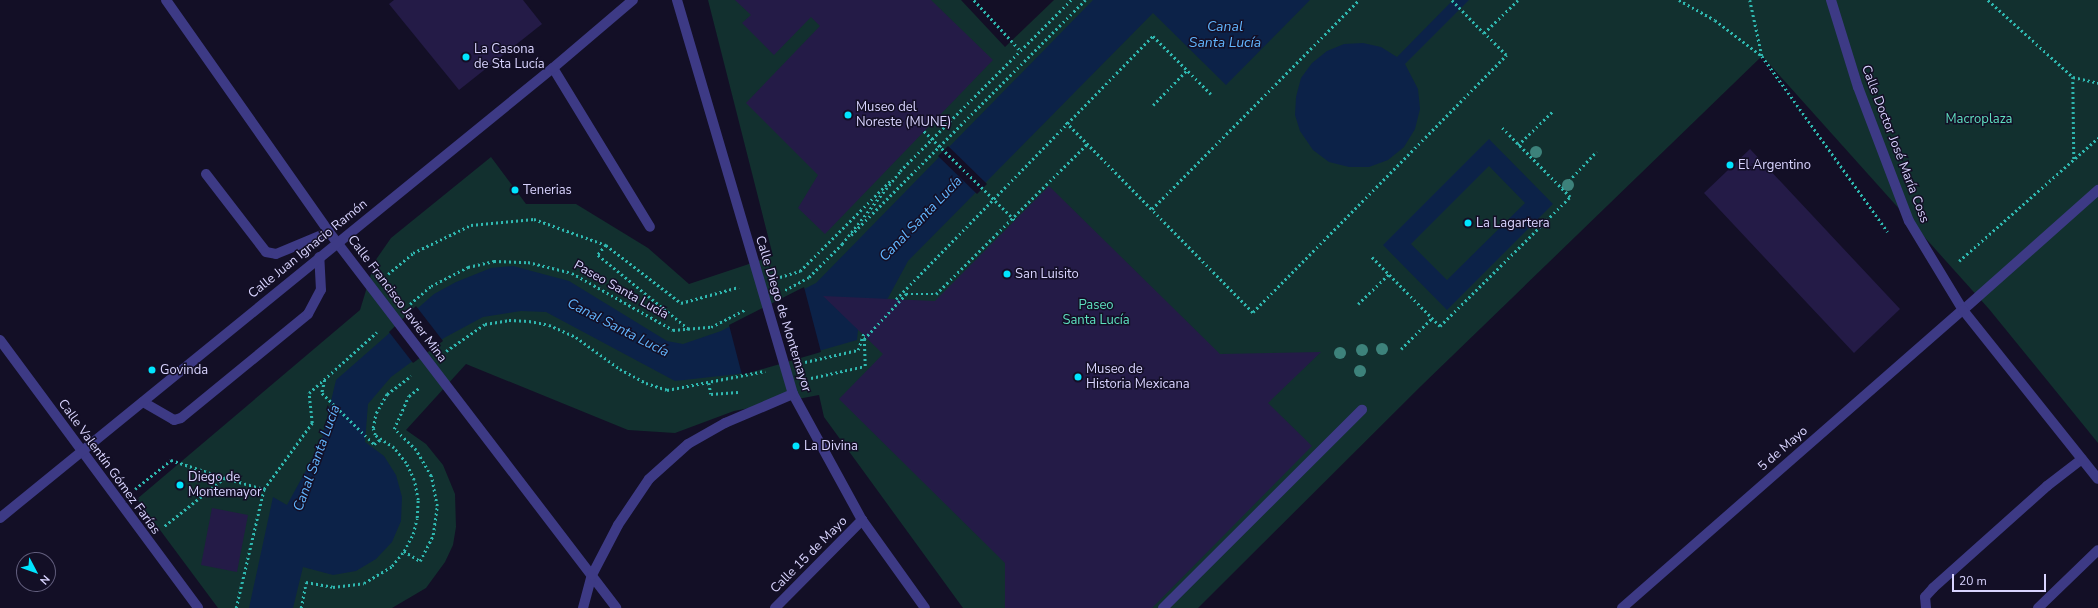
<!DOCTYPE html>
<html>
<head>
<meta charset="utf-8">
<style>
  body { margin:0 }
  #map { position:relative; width:2098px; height:608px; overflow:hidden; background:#130f26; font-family:"Nunito Sans",sans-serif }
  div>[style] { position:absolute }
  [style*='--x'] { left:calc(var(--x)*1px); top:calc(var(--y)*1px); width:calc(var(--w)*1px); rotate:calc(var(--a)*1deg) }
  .green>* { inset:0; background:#12302f }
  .water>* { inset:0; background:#0c2248 }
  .pier>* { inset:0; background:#130f26 }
  .building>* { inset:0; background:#241b47 }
  .path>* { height:2.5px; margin-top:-1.25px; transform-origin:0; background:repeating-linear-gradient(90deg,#2fb8b0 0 2px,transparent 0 5px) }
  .service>* { height:10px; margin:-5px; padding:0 5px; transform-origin:5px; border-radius:5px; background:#3d3a85 }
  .pedestrian>* { height:10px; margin:-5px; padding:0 5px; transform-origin:5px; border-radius:5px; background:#3d3a85 }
  .minor>* { height:10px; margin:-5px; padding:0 5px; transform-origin:5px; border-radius:5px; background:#3d3a85 }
  .tertiary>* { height:10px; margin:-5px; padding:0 5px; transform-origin:5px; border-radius:5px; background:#3d3a85 }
  .trees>* { width:12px; height:12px; margin:-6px; border-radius:50%; background:#3d827b }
  .dots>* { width:11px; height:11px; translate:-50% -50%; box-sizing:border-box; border:2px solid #130f26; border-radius:50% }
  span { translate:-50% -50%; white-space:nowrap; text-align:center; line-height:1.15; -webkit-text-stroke:3px #130f26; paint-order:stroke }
  .poi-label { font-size:13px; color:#d9d4ff }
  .left { translate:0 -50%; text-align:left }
  .park-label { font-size:13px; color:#5fe0c0 }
  .street-label { font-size:13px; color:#d9d4ff }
  .water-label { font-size:14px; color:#62b6ff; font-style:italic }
  .north { position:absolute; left:16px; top:552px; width:40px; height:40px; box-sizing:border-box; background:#130f26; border:1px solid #625e7d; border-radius:50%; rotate:131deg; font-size:11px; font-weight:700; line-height:16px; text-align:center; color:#d9d4ff }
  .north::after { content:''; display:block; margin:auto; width:14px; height:18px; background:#00e5ff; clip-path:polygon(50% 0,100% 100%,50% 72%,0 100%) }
  .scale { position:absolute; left:1952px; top:574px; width:94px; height:18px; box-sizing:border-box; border:2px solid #d9d4ff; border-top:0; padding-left:5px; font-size:12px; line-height:14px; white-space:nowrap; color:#d9d4ff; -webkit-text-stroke:3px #130f26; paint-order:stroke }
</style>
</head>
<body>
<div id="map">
  <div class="green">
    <div style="clip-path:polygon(708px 0,961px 0,1005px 47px,1054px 0,2098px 0,2098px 443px,1989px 309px,1762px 56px,1421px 386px,1198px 608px,963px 608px,824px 417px,819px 395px,734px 411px,675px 433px,628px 430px,466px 364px,406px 430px,426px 444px,443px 465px,455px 494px,456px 527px,453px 545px,445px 562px,426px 588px,392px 608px,218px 608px,137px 499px,360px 310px,375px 261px,391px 238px,491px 157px,526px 204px,576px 204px,648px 248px,689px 284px,773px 256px)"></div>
  </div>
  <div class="water">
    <div style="clip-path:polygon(1093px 0,1310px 0,1226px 85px,1153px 13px,908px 261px,888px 298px,858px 330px,857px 340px,738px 374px,675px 381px,546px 312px,521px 311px,483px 317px,444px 338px,391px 377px,368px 404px,365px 442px,384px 456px,396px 475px,402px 497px,401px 521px,392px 542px,376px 559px,356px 571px,333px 575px,303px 567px,293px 608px,249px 608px,273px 497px,287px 505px,321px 443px,336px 380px,434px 294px,456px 282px,491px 268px,513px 266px,569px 281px,667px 341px,683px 344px,721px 331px,816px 283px)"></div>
    <div style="clip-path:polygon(1453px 0,1469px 0,1405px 64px,1418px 89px,1420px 109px,1415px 129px,1404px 147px,1388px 160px,1369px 167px,1349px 167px,1329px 162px,1313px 150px,1300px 131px,1295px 115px,1296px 97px,1301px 78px,1312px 63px,1327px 51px,1344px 44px,1363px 43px,1381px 47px,1397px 57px)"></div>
    <div style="clip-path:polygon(evenodd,1489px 139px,1553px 204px,1447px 310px,1383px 245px,1489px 139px,1489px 166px,1525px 203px,1447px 280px,1411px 244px,1489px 166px)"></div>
  </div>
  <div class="pier">
    <div style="clip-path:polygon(948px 146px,987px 184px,977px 194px,938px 156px)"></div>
    <div style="clip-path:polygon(804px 287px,821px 352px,742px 375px,729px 325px)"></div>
    <div style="clip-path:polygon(416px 306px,443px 341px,413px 363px,389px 332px)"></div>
  </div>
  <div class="building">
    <div style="clip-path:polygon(394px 0,523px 0,542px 24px,459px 90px,389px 4px)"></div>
    <div style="clip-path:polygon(735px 0,931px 0,993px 60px,825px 234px,798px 208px,818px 175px,746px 103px,820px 26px,811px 17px,774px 55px,742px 23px,751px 15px)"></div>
    <div style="clip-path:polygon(1750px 149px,1900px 309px,1854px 353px,1704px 193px)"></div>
    <div style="clip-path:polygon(1049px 186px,1220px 354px,1321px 352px,1268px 403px,1312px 446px,1152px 608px,1005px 608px,1005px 563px,839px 399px,883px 354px,823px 296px,935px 301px)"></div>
    <div style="clip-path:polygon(212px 508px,248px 515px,237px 572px,201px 565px)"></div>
  </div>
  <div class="path">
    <div style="--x:974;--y:0;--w:68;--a:47.4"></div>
    <div style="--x:1452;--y:0;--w:46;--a:45.9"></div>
    <div style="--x:1679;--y:0;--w:41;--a:29.1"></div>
    <div style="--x:1715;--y:20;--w:59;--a:37.5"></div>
    <div style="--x:1762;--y:56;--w:216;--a:54.4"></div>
    <div style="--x:1750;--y:0;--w:57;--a:77.9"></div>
    <div style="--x:1988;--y:0;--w:115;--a:42.2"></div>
    <div style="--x:2073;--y:77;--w:26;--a:13"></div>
    <div style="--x:2073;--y:77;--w:82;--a:89.3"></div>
    <div style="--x:1153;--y:105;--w:49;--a:-45.8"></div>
    <div style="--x:1066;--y:122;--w:267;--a:45.5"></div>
    <div style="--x:1253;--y:312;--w:361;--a:-45.4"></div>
    <div style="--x:1506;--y:55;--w:31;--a:-135"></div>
    <div style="--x:1484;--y:33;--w:47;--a:-44.1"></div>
    <div style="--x:924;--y:131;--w:127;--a:44.4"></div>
    <div style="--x:1518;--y:145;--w:49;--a:-44.2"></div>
    <div style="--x:900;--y:171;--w:242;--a:-45"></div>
    <div style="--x:1562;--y:188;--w:50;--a:-46.6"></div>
    <div style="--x:1152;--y:209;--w:294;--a:-45.3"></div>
    <div style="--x:851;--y:235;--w:332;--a:-45.1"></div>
    <div style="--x:606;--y:245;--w:13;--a:129"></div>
    <div style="--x:598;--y:255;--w:119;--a:39.2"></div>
    <div style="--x:1372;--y:257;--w:97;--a:45.4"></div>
    <div style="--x:1440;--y:326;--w:183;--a:-44.8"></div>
    <div style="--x:1570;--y:197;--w:98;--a:-134.6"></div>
    <div style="--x:1959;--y:261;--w:186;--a:-41.5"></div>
    <div style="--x:388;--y:274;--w:33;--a:-40"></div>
    <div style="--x:413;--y:253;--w:64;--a:-25.8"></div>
    <div style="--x:471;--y:225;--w:63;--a:-5.4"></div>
    <div style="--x:534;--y:219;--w:77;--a:19.9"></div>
    <div style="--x:606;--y:245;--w:95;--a:37.7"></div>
    <div style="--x:681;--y:303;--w:60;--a:-15.4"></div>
    <div style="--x:780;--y:277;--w:21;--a:-17"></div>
    <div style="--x:800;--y:271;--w:130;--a:-45"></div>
    <div style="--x:785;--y:290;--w:27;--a:-28"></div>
    <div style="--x:809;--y:277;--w:47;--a:-45"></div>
    <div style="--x:842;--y:244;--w:95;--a:-51.4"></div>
    <div style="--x:896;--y:299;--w:368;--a:-45.7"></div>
    <div style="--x:1153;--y:36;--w:82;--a:45"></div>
    <div style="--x:410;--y:304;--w:28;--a:-41"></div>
    <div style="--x:431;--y:286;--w:42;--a:-27.2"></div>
    <div style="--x:468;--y:267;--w:27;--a:-13"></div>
    <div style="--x:494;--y:261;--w:34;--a:2"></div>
    <div style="--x:528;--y:262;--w:45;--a:14"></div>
    <div style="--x:572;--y:273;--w:116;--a:29.4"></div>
    <div style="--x:673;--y:330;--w:38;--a:-5"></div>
    <div style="--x:711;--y:327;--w:39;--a:-27"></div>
    <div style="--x:1358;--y:304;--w:43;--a:-44.1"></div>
    <div style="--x:1401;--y:349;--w:44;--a:-45"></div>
    <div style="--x:446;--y:351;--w:47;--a:-34.7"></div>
    <div style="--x:485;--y:324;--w:24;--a:-9"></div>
    <div style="--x:509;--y:320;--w:20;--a:3"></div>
    <div style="--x:529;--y:321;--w:20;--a:11"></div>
    <div style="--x:549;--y:325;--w:30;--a:24"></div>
    <div style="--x:576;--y:337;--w:54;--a:36"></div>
    <div style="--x:620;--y:369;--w:30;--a:28"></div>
    <div style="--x:646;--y:383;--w:22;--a:18"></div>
    <div style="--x:667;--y:390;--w:100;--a:-11"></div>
    <div style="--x:805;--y:362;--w:54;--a:-12.8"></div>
    <div style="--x:858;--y:350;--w:18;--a:-71"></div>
    <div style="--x:811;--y:378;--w:55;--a:-12.5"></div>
    <div style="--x:865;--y:366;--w:27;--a:-92"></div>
    <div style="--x:864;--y:339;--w:62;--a:-47"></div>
    <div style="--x:906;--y:294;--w:30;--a:0"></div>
    <div style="--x:936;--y:294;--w:213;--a:-44.8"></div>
    <div style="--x:325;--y:380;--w:13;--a:103"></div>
    <div style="--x:322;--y:393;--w:73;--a:44.4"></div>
    <div style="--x:374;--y:444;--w:9;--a:-36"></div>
    <div style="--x:709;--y:383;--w:11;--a:80"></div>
    <div style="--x:711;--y:394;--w:27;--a:-4"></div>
    <div style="--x:225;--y:478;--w:41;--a:15.8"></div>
    <div style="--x:135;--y:489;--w:46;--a:-38.9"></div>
    <div style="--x:171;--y:460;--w:57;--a:18.4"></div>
    <div style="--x:225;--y:478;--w:78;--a:141.2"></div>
    <div style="--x:404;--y:551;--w:19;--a:32"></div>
    <div style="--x:420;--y:561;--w:29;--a:-63"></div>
    <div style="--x:433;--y:535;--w:29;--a:-82"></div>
    <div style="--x:437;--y:506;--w:31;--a:-101"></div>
    <div style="--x:431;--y:476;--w:30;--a:-120"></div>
    <div style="--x:416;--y:450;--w:30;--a:-136"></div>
    <div style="--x:394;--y:429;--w:36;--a:-66"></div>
    <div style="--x:409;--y:396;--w:14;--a:-39"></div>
    <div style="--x:236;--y:608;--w:122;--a:-76.8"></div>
    <div style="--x:264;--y:489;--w:82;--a:-54"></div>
    <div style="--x:312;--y:423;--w:30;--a:-96"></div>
    <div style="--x:309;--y:393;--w:91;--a:-41.9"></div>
    <div style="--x:301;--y:608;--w:26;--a:-79"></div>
    <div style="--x:306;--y:582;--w:27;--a:10"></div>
    <div style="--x:333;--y:587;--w:31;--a:-7"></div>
    <div style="--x:364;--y:583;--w:33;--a:-31"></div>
    <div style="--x:392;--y:566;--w:19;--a:-51"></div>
    <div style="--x:404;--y:551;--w:19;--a:-62"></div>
    <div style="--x:413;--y:534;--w:16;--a:-76"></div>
    <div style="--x:417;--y:518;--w:18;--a:-87"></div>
    <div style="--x:418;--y:500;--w:20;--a:-101"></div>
    <div style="--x:414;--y:480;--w:19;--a:-115"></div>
    <div style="--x:406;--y:463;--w:19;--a:-129"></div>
    <div style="--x:394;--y:448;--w:23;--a:-146"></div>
    <div style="--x:375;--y:435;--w:7;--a:-106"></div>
    <div style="--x:373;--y:428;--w:15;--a:-79"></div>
    <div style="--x:376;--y:413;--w:22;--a:-60"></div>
    <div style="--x:387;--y:394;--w:30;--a:-37"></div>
  </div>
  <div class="service">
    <div style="--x:553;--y:68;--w:186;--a:58.6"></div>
    <div style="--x:206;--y:174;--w:98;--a:52.4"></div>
    <div style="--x:266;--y:252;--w:10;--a:11"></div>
    <div style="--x:276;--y:254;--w:57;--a:-22.5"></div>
    <div style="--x:143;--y:402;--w:36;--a:30"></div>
    <div style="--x:174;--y:420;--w:7;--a:-16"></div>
    <div style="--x:181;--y:418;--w:164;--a:-39.3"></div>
    <div style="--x:308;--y:314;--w:27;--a:-62"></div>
    <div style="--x:321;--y:290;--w:33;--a:-93"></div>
    <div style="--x:1163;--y:608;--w:281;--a:-44.9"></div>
    <div style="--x:1926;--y:608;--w:11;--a:-95"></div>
    <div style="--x:1925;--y:597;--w:12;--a:-48"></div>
    <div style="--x:1933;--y:588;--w:153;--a:-41.8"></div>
    <div style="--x:2047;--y:486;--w:44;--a:-37.6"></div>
    <div style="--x:2038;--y:608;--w:83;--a:-44"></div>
  </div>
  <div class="pedestrian">
    <div style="--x:1963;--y:310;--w:181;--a:-41.6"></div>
  </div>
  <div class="minor">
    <div style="--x:166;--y:0;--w:284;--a:54.9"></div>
    <div style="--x:329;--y:232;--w:473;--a:52.6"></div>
    <div style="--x:677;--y:0;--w:411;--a:73.6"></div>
    <div style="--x:793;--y:394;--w:144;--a:61.3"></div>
    <div style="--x:862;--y:520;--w:108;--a:54.4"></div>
    <div style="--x:0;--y:340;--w:333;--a:53.5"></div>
    <div style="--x:0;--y:518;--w:713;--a:-39.14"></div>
    <div style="--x:553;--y:68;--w:105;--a:-40.4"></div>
    <div style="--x:583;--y:608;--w:34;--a:-75"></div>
    <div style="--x:592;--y:575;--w:56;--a:-62.5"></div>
    <div style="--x:618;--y:525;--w:55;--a:-56"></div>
    <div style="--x:649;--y:479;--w:52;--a:-41.9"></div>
    <div style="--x:688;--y:444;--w:43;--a:-29.6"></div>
    <div style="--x:725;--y:423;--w:74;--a:-23.1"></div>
    <div style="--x:775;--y:608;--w:124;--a:-45.3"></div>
    <div style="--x:1622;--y:608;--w:453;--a:-41.2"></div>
  </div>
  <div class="tertiary">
    <div style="--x:1831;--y:0;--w:91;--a:72.8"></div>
    <div style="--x:1858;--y:87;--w:143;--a:69.2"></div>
    <div style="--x:1909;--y:221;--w:104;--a:58.8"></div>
    <div style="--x:1963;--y:310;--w:216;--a:51.4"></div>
  </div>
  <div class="trees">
    <div style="left:1536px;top:152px"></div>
    <div style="left:1568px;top:185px"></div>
    <div style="left:1382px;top:349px"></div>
    <div style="left:1362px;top:350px"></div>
    <div style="left:1340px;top:353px"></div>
    <div style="left:1360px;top:371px"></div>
  </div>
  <div class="dots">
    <div style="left:466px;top:57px;background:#00e5ff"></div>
    <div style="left:848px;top:115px;background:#00e5ff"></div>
    <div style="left:1730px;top:165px;background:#00e5ff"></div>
    <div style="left:515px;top:190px;background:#00e5ff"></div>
    <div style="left:1468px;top:223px;background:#00e5ff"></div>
    <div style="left:1007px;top:274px;background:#00e5ff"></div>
    <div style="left:152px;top:370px;background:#00e5ff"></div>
    <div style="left:1078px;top:377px;background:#00e5ff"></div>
    <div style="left:796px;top:446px;background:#00e5ff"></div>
    <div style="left:180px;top:485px;background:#00e5ff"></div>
  </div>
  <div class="poi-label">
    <span class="left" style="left:474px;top:57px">La Casona<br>de Sta Lucía</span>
    <span class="left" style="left:856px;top:115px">Museo del<br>Noreste (MUNE)</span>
    <span class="left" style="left:1738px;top:165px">El Argentino</span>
    <span class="left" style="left:523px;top:190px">Tenerias</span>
    <span class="left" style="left:1476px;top:223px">La Lagartera</span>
    <span class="left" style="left:1015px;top:274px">San Luisito</span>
    <span class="left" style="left:160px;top:370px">Govinda</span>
    <span class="left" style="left:1086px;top:377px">Museo de<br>Historia Mexicana</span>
    <span class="left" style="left:804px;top:446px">La Divina</span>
    <span class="left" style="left:188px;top:485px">Diego de<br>Montemayor</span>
  </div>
  <div class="park-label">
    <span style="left:1979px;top:119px">Macroplaza</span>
    <span style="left:1096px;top:313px">Paseo<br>Santa Lucía</span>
  </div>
  <div class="street-label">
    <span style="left:1895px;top:144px;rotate:69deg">Calle Doctor José María Coss</span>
    <span style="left:308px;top:249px;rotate:-39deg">Calle Juan Ignacio Ramón</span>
    <span style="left:621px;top:290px;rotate:29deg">Paseo Santa Lucía</span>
    <span style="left:397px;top:299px;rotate:53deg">Calle Francisco Javier Mina</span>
    <span style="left:783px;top:314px;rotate:73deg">Calle Diego de Montemayor</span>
    <span style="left:1783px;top:449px;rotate:-41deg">5 de Mayo</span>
    <span style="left:109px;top:467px;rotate:54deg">Calle Valentín Gómez Farías</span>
    <span style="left:809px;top:555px;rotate:-45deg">Calle 15 de Mayo</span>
  </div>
  <div class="water-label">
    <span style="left:1225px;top:35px">Canal<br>Santa Lucía</span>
    <span style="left:921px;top:219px;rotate:-46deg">Canal Santa Lucía</span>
    <span style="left:618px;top:328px;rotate:27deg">Canal Santa Lucía</span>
    <span style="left:317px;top:458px;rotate:-70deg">Canal Santa Lucía</span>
  </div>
  <div class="north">N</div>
  <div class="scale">20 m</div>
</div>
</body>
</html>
